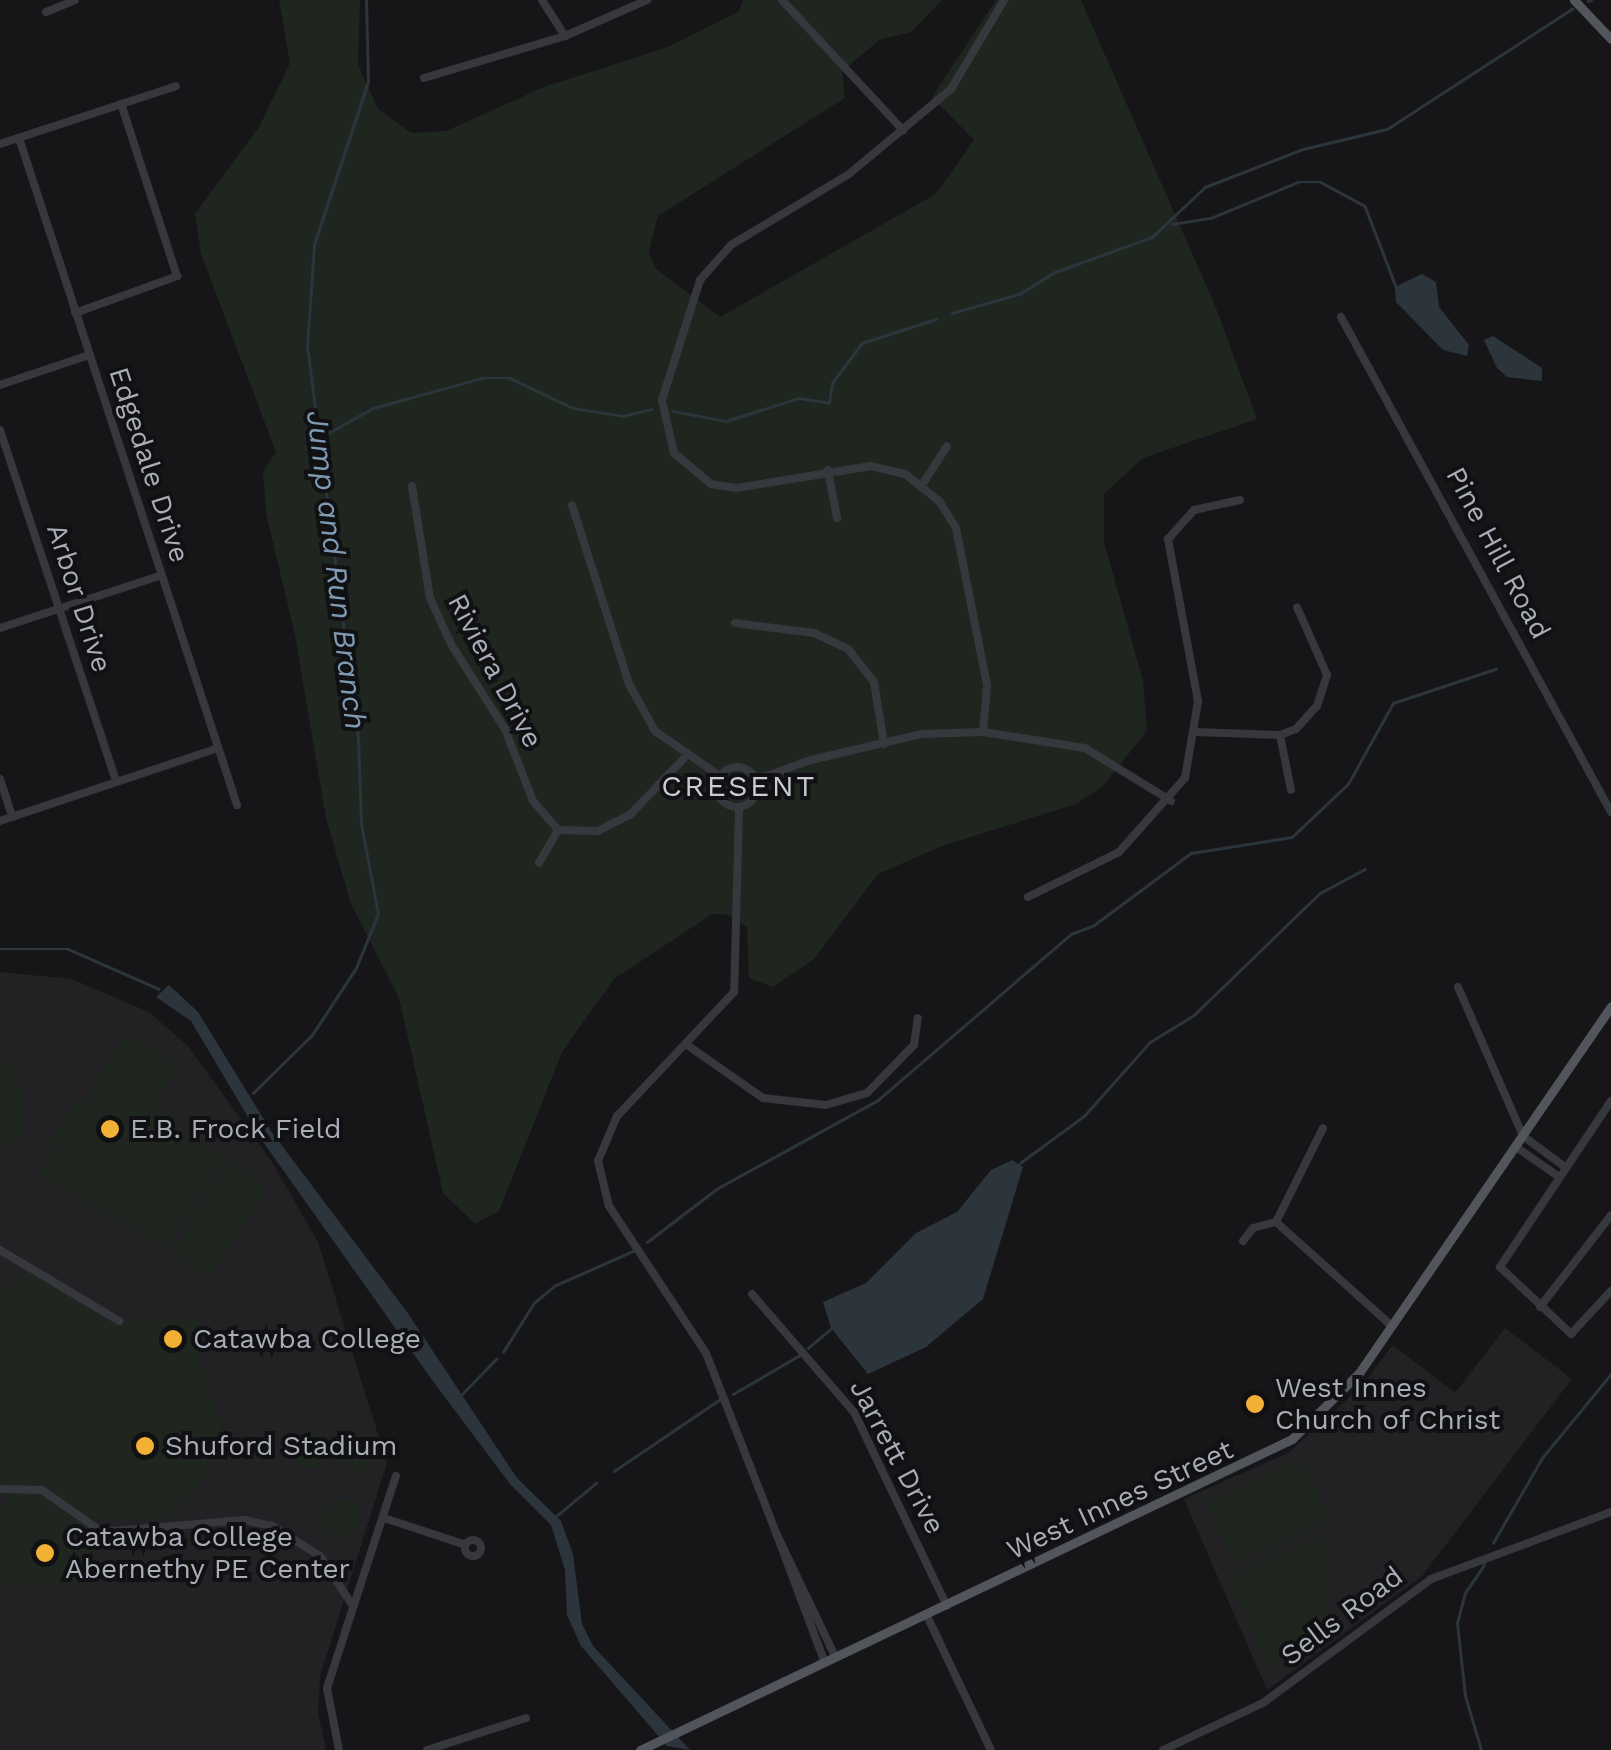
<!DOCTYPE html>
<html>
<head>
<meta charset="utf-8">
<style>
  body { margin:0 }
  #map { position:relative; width:1611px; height:1750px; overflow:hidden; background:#161618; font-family:"Work Sans",sans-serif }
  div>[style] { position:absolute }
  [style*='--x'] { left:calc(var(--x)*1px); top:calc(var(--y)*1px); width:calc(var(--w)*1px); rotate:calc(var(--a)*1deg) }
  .built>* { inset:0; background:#222225 }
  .green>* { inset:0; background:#1e261f }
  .round { border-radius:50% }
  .water>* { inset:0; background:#2c353c }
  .stream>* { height:2.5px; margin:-1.25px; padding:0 1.25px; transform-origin:1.25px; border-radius:1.25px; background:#2c353c }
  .minor>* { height:8px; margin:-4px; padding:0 4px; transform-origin:4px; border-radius:4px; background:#37383d }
  .minor>.ring { margin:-4px; padding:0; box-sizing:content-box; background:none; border:8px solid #37383d; border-radius:50% }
  .major>* { height:9px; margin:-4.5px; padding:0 4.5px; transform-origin:4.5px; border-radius:4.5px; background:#53555c }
  .dots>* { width:28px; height:28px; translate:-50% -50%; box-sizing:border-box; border:5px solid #111113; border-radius:50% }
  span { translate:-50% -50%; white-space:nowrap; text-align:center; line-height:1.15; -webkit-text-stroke:8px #111113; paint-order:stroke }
  .street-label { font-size:28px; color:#a8adb8 }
  .poi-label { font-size:28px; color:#a8adb8 }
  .left { translate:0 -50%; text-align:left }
  .water-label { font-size:30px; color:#7f9bb3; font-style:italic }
  .neighbourhood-label { font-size:30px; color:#c9ccd4; letter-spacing:2.5px }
</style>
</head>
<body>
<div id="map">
  <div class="built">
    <div style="clip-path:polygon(0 972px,72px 979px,149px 1012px,188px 1046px,272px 1162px,318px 1242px,387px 1463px,320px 1676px,318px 1713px,326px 1750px,0 1750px)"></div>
    <div style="clip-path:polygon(1505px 1328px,1572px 1379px,1422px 1576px,1267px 1690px,1184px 1499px,1288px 1453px,1360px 1388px,1393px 1345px,1455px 1393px)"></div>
  </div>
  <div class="green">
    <div style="clip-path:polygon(279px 0,360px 0,358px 65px,378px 109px,411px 133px,446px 131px,544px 87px,668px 47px,738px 12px,743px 0,942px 0,911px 32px,879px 40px,842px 72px,845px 98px,658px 216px,649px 252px,656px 269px,720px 317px,936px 194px,974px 140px,932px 97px,996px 0,1081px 0,1216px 308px,1257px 419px,1143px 458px,1104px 494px,1104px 542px,1143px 681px,1147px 731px,1103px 786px,1076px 804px,942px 846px,878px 874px,814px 959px,773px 987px,749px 978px,747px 927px,725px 914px,712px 914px,614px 979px,562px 1052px,499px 1211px,475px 1224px,443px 1193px,399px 998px,351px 904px,326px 818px,295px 635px,266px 513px,263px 472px,276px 452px,201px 254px,195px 214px,259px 127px,290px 63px)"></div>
    <div style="clip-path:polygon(125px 1034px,180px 1067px,157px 1104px,172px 1113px,108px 1216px,40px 1173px,55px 1148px,48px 1144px,76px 1099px,84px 1103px,103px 1071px,115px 1078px,103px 1070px)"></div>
    <div style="clip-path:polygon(0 1061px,14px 1070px,25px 1095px,25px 1126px,11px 1150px,0 1143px)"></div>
    <div style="clip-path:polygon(170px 1124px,223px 1158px,166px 1248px,113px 1215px)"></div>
    <div style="clip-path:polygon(229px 1160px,268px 1185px,210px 1277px,171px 1252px)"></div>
    <div style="clip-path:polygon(31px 1267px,72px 1290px,104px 1320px,201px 1318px,203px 1387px,218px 1412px,221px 1430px,211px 1452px,217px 1462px,186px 1501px,166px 1517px,88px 1521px,89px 1582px,84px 1584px,0 1582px,6px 1481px,0 1465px,0 1296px)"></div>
    <div class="round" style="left:291px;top:1432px;width:38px;height:38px"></div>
    <div class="round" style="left:339px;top:1433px;width:38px;height:38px"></div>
    <div style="clip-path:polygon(1302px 1458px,1330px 1520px,1234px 1564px,1205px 1502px)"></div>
    <div class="round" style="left:322px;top:1498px;width:38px;height:38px"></div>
    <div style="clip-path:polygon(1319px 1536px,1330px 1572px,1321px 1622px,1299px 1648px,1268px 1667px,1231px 1584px,1234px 1573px)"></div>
  </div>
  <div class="water">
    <div style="clip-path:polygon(1422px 274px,1436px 282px,1439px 307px,1469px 345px,1467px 356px,1443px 350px,1396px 302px,1395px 287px)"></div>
    <div style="clip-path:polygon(1493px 336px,1542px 368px,1542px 381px,1507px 377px,1497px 368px,1484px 340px)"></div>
    <div style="clip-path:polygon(169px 985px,198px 1012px,271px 1131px,407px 1312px,517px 1478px,561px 1521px,573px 1554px,582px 1624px,593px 1646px,690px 1750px,667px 1746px,581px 1646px,567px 1615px,565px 1570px,551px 1525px,510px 1484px,435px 1384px,261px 1139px,191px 1021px,156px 997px)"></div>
    <div style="clip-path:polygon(1012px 1160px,1023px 1167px,983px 1299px,926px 1347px,868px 1374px,831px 1328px,823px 1302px,866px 1283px,916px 1233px,957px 1212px,991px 1170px)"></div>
  </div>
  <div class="stream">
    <div style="--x:1588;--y:1;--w:3;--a:-18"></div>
    <div style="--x:1172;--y:224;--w:39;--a:-9"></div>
    <div style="--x:1211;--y:218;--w:94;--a:-22.5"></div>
    <div style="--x:1298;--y:182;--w:23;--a:0"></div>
    <div style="--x:1321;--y:182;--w:50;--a:28.6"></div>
    <div style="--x:1365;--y:206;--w:89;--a:68.9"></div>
    <div style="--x:952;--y:313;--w:70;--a:-15.8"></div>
    <div style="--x:1019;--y:294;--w:42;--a:-31.4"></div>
    <div style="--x:1055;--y:272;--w:103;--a:-19.8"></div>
    <div style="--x:1152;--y:237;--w:73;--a:-43.3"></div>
    <div style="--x:1205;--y:187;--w:105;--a:-21.2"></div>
    <div style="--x:1303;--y:149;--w:86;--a:-13.4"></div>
    <div style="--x:1387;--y:129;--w:221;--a:-33"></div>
    <div style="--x:673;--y:411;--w:54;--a:10.7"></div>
    <div style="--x:726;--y:421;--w:77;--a:-17.5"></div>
    <div style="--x:799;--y:398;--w:30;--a:9"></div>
    <div style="--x:829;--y:403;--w:20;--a:-81"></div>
    <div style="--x:832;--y:383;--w:50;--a:-53.1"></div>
    <div style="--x:862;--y:343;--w:78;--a:-18"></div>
    <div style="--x:318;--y:439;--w:63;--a:-29.4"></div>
    <div style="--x:373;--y:408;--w:113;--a:-15.4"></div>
    <div style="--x:482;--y:378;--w:28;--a:0"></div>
    <div style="--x:510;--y:378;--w:70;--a:25.5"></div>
    <div style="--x:573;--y:408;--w:51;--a:9.1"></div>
    <div style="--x:623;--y:416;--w:29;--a:-14"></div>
    <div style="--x:0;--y:949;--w:68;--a:0"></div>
    <div style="--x:68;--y:949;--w:99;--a:23.7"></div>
    <div style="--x:253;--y:1093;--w:83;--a:-44.5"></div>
    <div style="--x:312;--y:1035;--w:80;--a:-56.7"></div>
    <div style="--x:356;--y:968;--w:58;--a:-67.8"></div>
    <div style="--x:378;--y:914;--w:92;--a:-100.7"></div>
    <div style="--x:361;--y:824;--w:85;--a:-92"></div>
    <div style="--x:358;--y:739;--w:394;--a:-97.4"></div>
    <div style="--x:307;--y:348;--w:103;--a:-86.1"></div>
    <div style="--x:314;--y:245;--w:172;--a:-71.7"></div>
    <div style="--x:368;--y:82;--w:82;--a:-91.4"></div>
    <div style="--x:1020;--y:1163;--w:79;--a:-36.3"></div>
    <div style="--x:1084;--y:1116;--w:99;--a:-48.3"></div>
    <div style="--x:1150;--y:1042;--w:52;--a:-31.5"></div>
    <div style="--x:1194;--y:1015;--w:175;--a:-44.1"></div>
    <div style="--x:1320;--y:893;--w:51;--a:-28.1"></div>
    <div style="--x:647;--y:1242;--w:89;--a:-37.3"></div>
    <div style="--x:718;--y:1188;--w:183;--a:-28.8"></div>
    <div style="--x:878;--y:1100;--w:255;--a:-40.7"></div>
    <div style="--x:1071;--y:934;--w:25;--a:-21"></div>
    <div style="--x:1094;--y:925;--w:121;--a:-36.6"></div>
    <div style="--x:1191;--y:853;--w:102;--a:-9"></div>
    <div style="--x:1292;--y:837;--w:77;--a:-43.4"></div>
    <div style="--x:1348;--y:784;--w:93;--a:-60.9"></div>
    <div style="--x:1393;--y:703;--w:108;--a:-18.4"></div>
    <div style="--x:808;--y:1348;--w:31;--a:-40"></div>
    <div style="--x:503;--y:1352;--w:58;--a:-57.7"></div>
    <div style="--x:534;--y:1303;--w:26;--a:-40"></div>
    <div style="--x:554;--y:1286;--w:86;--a:-23.9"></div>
    <div style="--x:462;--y:1394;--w:49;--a:-45.8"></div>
    <div style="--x:733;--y:1394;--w:78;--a:-30.2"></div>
    <div style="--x:614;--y:1471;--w:127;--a:-34.1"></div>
    <div style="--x:554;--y:1518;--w:55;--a:-39.8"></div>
    <div style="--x:1493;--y:1543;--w:98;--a:-60"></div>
    <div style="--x:1542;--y:1458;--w:109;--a:-50.6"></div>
    <div style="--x:1481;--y:1750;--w:56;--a:-106.5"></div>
    <div style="--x:1465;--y:1696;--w:73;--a:-96.3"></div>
    <div style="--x:1457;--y:1623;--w:31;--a:-75"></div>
    <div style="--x:1465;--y:1593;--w:34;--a:-56"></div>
  </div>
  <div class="minor">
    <div style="--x:542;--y:0;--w:43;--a:57.4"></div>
    <div style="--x:782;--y:0;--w:178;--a:47.1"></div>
    <div style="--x:46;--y:12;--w:31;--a:-22"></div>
    <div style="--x:424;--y:78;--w:147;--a:-16.6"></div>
    <div style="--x:565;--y:36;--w:90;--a:-23.7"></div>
    <div style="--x:19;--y:138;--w:702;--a:71.9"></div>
    <div style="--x:0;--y:144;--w:185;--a:-18.2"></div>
    <div style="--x:75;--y:313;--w:109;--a:-19.9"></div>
    <div style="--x:177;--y:276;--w:181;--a:-108"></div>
    <div style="--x:1341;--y:317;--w:564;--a:61.39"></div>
    <div style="--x:0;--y:385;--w:94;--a:-18.6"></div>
    <div style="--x:0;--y:430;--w:369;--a:71.7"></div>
    <div style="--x:828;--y:470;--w:49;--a:79.4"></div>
    <div style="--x:922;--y:485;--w:46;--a:-57.3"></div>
    <div style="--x:412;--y:486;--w:113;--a:80.9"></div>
    <div style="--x:430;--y:598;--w:51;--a:65.5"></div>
    <div style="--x:451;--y:644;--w:101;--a:57.6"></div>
    <div style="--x:505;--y:729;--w:77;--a:68.7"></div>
    <div style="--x:533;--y:801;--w:38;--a:49"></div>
    <div style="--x:558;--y:830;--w:40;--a:1.4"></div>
    <div style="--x:598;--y:831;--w:36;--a:-27"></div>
    <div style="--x:630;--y:815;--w:80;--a:-46.5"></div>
    <div style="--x:572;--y:505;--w:188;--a:72.3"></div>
    <div style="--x:629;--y:684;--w:54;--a:61"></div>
    <div style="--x:655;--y:731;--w:79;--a:34.7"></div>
    <div style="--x:735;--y:623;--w:80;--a:7.2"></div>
    <div style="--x:814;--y:633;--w:38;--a:25"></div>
    <div style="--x:848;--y:649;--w:42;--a:51.8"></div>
    <div style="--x:874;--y:682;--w:63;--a:80.8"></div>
    <div style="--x:0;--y:628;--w:170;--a:-18.1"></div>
    <div style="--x:983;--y:732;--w:47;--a:-85.1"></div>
    <div style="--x:987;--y:685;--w:160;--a:-101.2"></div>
    <div style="--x:956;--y:528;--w:32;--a:-122"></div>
    <div style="--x:939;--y:501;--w:43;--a:-141.5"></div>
    <div style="--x:905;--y:474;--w:35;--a:-167"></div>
    <div style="--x:871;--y:466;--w:137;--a:170.7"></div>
    <div style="--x:736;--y:488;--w:25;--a:-171"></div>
    <div style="--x:711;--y:484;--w:48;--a:-140"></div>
    <div style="--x:674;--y:453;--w:54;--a:-102.8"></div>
    <div style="--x:662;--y:400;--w:126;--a:-72.4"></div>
    <div style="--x:700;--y:280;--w:47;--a:-48.5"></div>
    <div style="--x:731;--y:245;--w:138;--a:-31"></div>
    <div style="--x:849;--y:174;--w:133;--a:-39.8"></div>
    <div style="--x:951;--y:89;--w:104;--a:-59.2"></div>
    <div style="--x:1196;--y:732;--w:84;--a:2"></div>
    <div style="--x:1280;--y:735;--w:17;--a:-21"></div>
    <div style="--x:1296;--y:729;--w:31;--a:-48"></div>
    <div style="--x:1317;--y:706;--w:33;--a:-72"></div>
    <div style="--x:1327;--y:675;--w:74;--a:-113.8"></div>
    <div style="--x:1280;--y:735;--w:56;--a:78.7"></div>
    <div class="ring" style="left:717px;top:767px;width:32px;height:32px"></div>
    <div style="--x:0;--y:779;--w:40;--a:72"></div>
    <div style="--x:756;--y:780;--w:59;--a:-20"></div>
    <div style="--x:811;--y:760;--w:114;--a:-13.2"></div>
    <div style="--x:922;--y:734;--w:61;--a:-1.9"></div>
    <div style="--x:983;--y:732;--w:103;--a:8.9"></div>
    <div style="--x:1085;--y:748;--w:101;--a:31.6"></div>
    <div style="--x:739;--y:807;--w:185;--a:91.5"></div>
    <div style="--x:734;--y:992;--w:170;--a:133.3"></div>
    <div style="--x:617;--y:1116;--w:49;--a:112.9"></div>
    <div style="--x:598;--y:1161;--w:46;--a:76.3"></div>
    <div style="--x:609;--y:1206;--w:176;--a:56.6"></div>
    <div style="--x:706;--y:1353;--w:195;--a:68.7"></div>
    <div style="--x:0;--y:821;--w:230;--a:-18.5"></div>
    <div style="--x:539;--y:863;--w:38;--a:-60"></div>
    <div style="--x:1028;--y:897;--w:102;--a:-26.3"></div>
    <div style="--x:1119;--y:852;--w:99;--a:-48.3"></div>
    <div style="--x:1185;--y:778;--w:78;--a:-80.4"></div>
    <div style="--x:1198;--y:701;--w:165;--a:-100.5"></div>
    <div style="--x:1168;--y:539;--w:39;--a:-48"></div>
    <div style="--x:1194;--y:510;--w:47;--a:-12.3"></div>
    <div style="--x:1458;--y:987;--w:163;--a:66.4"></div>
    <div style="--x:1523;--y:1136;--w:52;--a:36.4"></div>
    <div style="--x:687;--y:1045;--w:93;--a:34.9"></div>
    <div style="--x:763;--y:1098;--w:63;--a:6.3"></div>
    <div style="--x:826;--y:1105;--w:43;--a:-16.3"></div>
    <div style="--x:867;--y:1093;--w:67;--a:-45.6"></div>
    <div style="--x:914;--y:1045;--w:27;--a:-82"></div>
    <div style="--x:1611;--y:1101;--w:200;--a:123.8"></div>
    <div style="--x:1500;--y:1267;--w:98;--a:43.3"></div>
    <div style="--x:1571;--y:1334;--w:59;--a:-47.1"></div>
    <div style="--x:1516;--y:1147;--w:51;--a:34.6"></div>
    <div style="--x:1276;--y:1222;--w:156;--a:41.9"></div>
    <div style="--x:1243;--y:1241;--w:16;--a:-52"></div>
    <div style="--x:1253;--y:1228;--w:24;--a:-15"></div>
    <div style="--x:1276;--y:1222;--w:105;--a:-63.4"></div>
    <div style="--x:0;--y:1250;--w:139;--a:30.8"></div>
    <div style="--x:752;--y:1294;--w:156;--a:49.2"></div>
    <div style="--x:854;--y:1412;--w:215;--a:64.4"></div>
    <div style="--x:1540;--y:1307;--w:116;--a:-52.3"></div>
    <div style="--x:0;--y:1489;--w:42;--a:1.4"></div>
    <div style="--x:42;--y:1490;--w:73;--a:35"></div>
    <div style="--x:102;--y:1532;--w:143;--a:-4.8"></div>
    <div style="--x:244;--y:1520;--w:29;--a:12"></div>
    <div style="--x:272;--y:1526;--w:57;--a:32"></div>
    <div style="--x:320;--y:1556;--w:60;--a:56.6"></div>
    <div style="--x:384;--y:1518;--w:86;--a:18.2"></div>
    <div class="ring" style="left:465px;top:1540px;width:8px;height:8px"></div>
    <div style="--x:927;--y:1616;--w:148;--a:64.5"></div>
    <div style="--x:825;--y:1663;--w:137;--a:-110.6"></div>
    <div style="--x:777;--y:1535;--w:136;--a:64.4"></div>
    <div style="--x:339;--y:1750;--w:63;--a:-101"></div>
    <div style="--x:327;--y:1688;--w:223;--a:-72"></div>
    <div style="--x:427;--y:1750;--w:104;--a:-17.9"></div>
    <div style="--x:1163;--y:1750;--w:110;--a:-25.2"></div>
    <div style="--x:1263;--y:1703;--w:209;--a:-36.4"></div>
    <div style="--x:1431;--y:1579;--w:192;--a:-20.4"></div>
  </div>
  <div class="major">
    <div style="--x:1574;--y:0;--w:54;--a:46.5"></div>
    <div style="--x:640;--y:1750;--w:722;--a:-25.5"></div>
    <div style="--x:1292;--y:1439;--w:94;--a:-44.6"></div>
    <div style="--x:1359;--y:1373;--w:445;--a:-55.5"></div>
  </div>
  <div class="dots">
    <div style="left:110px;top:1129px;background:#f2b134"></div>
    <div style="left:173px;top:1339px;background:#f2b134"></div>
    <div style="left:1255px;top:1404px;background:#f2b134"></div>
    <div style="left:145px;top:1446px;background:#f2b134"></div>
    <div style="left:45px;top:1553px;background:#f2b134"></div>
  </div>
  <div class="street-label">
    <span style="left:149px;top:465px;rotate:72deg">Edgedale Drive</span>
    <span style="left:1498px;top:553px;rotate:62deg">Pine Hill Road</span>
    <span style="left:79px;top:598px;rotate:72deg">Arbor Drive</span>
    <span style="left:495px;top:671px;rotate:62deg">Riviera Drive</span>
    <span style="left:897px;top:1457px;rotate:62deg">Jarrett Drive</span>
    <span style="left:1120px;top:1500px;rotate:-25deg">West Innes Street</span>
    <span style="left:1342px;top:1616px;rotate:-37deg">Sells Road</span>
  </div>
  <div class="poi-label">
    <span class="left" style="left:130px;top:1129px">E.B. Frock Field</span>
    <span class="left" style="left:193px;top:1339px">Catawba College</span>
    <span class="left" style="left:1275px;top:1404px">West Innes<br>Church of Christ</span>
    <span class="left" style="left:165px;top:1446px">Shuford Stadium</span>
    <span class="left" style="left:65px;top:1553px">Catawba College<br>Abernethy PE Center</span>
  </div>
  <div class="water-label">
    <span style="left:336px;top:570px;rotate:83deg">Jump and Run Branch</span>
  </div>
  <div class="neighbourhood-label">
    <span style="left:739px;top:786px">CRESENT</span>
  </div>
</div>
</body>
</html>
